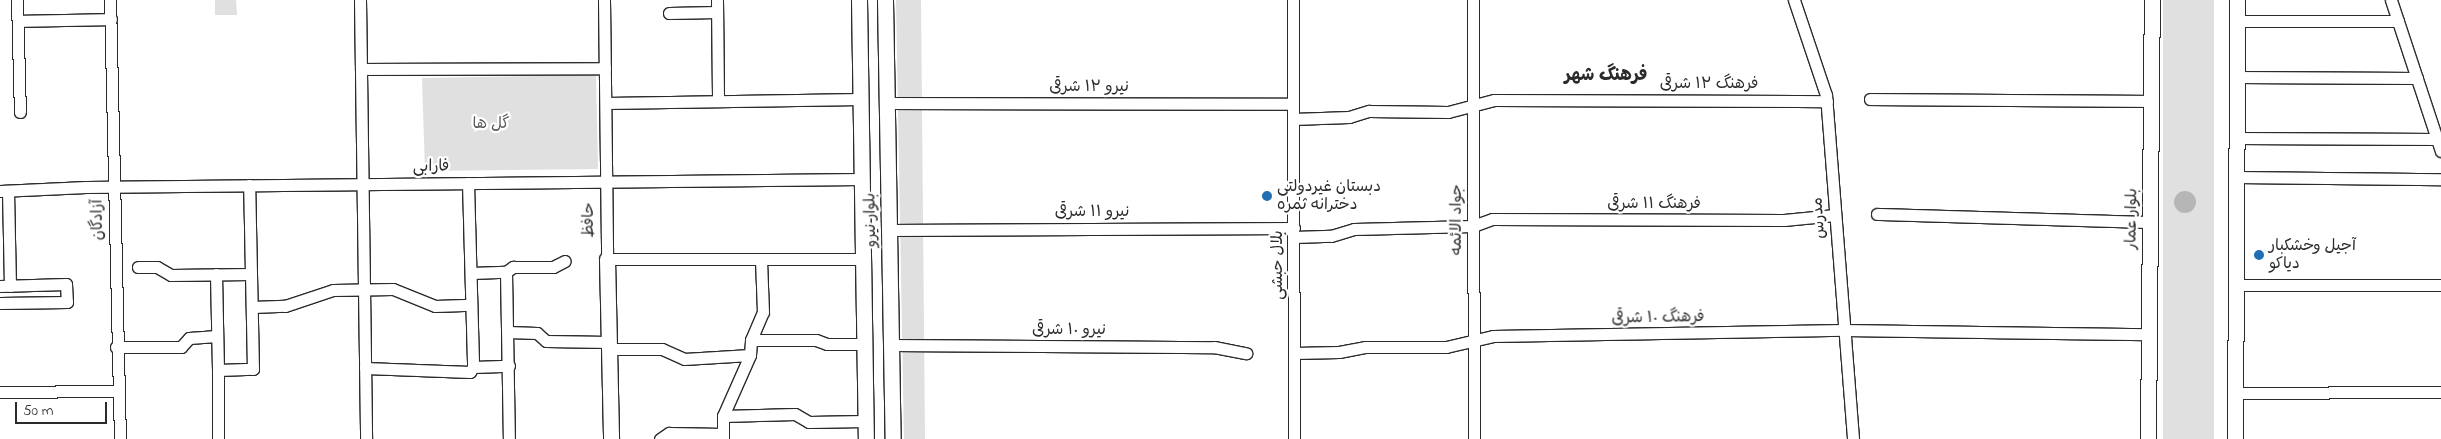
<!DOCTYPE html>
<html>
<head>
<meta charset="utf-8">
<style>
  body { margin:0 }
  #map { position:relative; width:2441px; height:439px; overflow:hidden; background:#fff; font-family:"Indie Flower","Playpen Sans Arabic",sans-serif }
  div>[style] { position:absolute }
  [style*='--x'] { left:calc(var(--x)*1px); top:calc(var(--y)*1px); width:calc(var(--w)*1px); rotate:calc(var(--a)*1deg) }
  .green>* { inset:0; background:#e0e0e0 }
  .water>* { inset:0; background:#b6b6b6 }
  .round { border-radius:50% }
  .roads { filter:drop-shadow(1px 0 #2b2b2b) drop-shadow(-1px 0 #2b2b2b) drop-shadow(0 1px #2b2b2b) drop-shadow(0 -1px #2b2b2b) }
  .street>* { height:11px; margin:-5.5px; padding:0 5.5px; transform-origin:5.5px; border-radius:5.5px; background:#fff }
  .secondary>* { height:15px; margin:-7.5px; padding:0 7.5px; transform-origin:7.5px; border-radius:7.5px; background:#fff }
  .dots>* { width:14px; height:14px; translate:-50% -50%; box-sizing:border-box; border:2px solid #fff; border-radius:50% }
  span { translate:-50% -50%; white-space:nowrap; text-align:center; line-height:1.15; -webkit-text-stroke:4.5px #fff; paint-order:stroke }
  .street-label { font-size:16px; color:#2b2b2b }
  .park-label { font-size:16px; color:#585858 }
  .poi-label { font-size:16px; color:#2b2b2b }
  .left { translate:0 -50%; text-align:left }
  .neighbourhood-label { font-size:18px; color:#2b2b2b; font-weight:700 }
  .scale { position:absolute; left:15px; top:402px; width:92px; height:22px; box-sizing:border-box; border:2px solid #2b2b2b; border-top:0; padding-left:6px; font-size:15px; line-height:18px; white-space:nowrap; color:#2b2b2b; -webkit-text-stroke:4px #fff; paint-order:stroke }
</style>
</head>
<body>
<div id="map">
  <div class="green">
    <div style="clip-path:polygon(215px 0,236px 0,237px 15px,215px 15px)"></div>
    <div style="clip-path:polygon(896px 0,921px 0,925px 439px,904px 439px)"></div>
    <div style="clip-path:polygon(2163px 0,2214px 0,2214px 439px,2163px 439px)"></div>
    <div style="clip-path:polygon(596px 75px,598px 169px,425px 171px,422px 78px)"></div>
  </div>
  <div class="water">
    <div class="round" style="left:2174px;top:191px;width:22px;height:22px"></div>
  </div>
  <div class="roads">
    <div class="street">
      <div style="--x:17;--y:0;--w:112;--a:88.5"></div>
      <div style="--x:110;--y:0;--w:439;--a:88.7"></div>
      <div style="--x:360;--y:0;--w:439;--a:89.2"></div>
      <div style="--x:604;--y:0;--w:259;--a:89.3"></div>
      <div style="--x:607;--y:259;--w:256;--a:0"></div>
      <div style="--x:717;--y:0;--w:101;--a:89.4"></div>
      <div style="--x:1293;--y:0;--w:439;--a:89.9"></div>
      <div style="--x:1473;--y:0;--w:439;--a:89.9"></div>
      <div style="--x:1794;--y:0;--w:100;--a:71.4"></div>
      <div style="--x:1826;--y:95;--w:345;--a:85.5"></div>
      <div style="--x:2391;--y:0;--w:159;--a:71.7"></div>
      <div style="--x:669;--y:13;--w:48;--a:-1.2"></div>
      <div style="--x:18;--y:21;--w:93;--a:-1.2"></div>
      <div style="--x:2237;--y:21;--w:161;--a:0"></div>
      <div style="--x:361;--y:69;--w:244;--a:-0.2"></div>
      <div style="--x:2236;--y:77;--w:181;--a:0.3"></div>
      <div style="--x:1870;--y:99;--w:281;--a:0.4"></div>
      <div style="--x:606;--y:103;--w:255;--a:-0.9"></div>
      <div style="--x:886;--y:103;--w:406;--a:0.1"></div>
      <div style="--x:1293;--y:119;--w:56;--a:-2"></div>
      <div style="--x:1349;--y:117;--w:21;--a:-17"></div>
      <div style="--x:1369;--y:111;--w:79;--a:0.7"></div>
      <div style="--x:1448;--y:112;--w:48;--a:-14.6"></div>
      <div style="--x:1494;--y:100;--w:333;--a:0.2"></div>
      <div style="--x:2236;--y:138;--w:201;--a:0.3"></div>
      <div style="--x:2236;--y:177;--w:205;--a:0.6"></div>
      <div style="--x:468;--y:183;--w:184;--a:88.4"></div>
      <div style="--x:0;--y:191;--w:86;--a:-2.7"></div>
      <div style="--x:86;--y:187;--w:776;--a:-0.59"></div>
      <div style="--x:8;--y:191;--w:95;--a:88.8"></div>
      <div style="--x:1877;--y:214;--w:273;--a:1.7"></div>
      <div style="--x:889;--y:230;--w:405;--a:-0.3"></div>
      <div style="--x:1294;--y:237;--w:37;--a:-2"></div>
      <div style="--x:1331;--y:236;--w:24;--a:-17"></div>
      <div style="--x:1354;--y:229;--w:119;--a:-1.4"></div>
      <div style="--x:1473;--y:226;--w:20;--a:-20"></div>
      <div style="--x:1492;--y:219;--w:292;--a:0.2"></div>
      <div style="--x:1784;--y:220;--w:51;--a:-5.6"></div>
      <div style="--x:138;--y:267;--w:19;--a:0"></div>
      <div style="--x:157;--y:267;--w:16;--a:30"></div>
      <div style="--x:171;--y:275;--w:80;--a:-0.7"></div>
      <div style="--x:506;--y:272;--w:167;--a:89"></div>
      <div style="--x:471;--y:273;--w:35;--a:-2"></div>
      <div style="--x:506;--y:272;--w:9;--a:-36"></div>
      <div style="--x:513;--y:267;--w:40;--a:0"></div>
      <div style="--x:553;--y:267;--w:13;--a:-27"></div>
      <div style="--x:216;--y:274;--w:96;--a:88.8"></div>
      <div style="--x:218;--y:370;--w:35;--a:-2"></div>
      <div style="--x:253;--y:369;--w:184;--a:-91.2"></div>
      <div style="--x:2236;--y:285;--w:205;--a:0"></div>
      <div style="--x:0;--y:286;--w:66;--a:-1.7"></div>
      <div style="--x:66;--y:284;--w:18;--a:87"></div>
      <div style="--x:67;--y:302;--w:67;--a:179.1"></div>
      <div style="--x:252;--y:307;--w:33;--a:-2"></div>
      <div style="--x:285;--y:306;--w:51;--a:-18.4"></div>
      <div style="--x:333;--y:290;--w:60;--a:-1"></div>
      <div style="--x:393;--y:289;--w:45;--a:22"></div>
      <div style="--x:435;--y:306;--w:36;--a:-2"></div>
      <div style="--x:508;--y:332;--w:29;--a:2"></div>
      <div style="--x:537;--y:333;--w:12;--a:42"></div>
      <div style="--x:546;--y:341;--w:63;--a:0.9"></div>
      <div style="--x:751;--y:340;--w:65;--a:0"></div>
      <div style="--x:816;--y:340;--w:12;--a:20"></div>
      <div style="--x:827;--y:344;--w:37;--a:0"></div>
      <div style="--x:891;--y:345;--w:323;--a:0.4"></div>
      <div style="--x:1214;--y:347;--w:33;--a:11"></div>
      <div style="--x:116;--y:347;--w:65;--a:0"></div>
      <div style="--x:181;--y:347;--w:12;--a:-48"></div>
      <div style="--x:189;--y:338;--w:28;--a:-4"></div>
      <div style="--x:609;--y:349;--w:53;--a:0"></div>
      <div style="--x:662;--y:349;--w:24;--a:24"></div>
      <div style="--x:684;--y:359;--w:66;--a:-3.5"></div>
      <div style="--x:1294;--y:353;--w:45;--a:-1.3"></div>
      <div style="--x:1339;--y:352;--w:26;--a:-11"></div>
      <div style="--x:1365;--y:347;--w:81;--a:0"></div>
      <div style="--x:1446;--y:347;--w:48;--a:-13.2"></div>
      <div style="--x:1493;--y:336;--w:351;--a:-1"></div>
      <div style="--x:1844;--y:330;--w:305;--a:0.8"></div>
      <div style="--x:365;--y:368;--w:105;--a:2.2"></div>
      <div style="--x:470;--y:372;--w:6;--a:-59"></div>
      <div style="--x:473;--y:367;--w:36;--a:-2"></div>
      <div style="--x:0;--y:392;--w:117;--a:-0.5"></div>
      <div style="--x:2235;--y:393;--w:206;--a:-0.3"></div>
      <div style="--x:723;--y:416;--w:72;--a:-1.6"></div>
      <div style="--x:795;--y:414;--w:16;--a:30"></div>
      <div style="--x:809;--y:422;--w:56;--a:-1"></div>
      <div style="--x:218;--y:439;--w:69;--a:-90"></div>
      <div style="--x:660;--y:439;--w:11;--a:-34"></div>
      <div style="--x:669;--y:433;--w:54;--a:1.1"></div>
      <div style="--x:723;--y:439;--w:23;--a:-90"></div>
      <div style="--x:723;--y:416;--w:67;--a:-66.1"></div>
      <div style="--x:750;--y:355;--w:15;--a:-86"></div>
      <div style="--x:751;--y:340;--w:30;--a:-67"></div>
      <div style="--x:763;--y:312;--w:52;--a:-92.2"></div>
    </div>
    <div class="secondary">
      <div style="--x:859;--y:0;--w:439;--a:89.1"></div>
      <div style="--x:885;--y:0;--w:439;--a:89"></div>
      <div style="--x:607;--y:259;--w:180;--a:88.7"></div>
      <div style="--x:2148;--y:439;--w:439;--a:-89.5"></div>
      <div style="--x:2235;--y:439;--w:439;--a:-89.7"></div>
    </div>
  </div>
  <div class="dots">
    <div style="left:1267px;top:196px;background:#1f6fb2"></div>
    <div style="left:2259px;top:255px;background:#1f6fb2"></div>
  </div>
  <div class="street-label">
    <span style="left:1709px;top:84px">فرهنگ ۱۲ شرقی</span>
    <span style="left:1089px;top:87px">نیرو ۱۲ شرقی</span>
    <span style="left:431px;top:167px;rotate:-1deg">فارابی</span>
    <span style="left:1654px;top:204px">فرهنگ ۱۱ شرقی</span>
    <span style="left:1092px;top:212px">نیرو ۱۱ شرقی</span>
    <span style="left:1819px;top:218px;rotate:-94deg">مدرس</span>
    <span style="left:2132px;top:219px;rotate:-89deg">بلوار عمار</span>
    <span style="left:98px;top:220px;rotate:-91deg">آزادگان</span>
    <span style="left:589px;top:220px;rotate:-90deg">حافظ</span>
    <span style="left:871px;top:220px;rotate:-91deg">بلوار نیرو</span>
    <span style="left:1457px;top:220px;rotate:-90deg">جواد الائمه</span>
    <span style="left:1278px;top:265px;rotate:-90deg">بلال حبشی</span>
    <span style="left:1658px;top:318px;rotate:-1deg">فرهنگ ۱۰ شرقی</span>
    <span style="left:1069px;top:330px">نیرو ۱۰ شرقی</span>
  </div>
  <div class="park-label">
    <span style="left:491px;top:124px">گل ها</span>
  </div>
  <div class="poi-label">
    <span class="left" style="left:1277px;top:196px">دبستان غیردولتی<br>دخترانه ثمره</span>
    <span class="left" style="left:2269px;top:255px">آجیل وخشکبار<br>دیاکو</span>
  </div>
  <div class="neighbourhood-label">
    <span style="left:1606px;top:76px">فرهنگ شهر</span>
  </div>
  <div class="scale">50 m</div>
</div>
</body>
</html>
